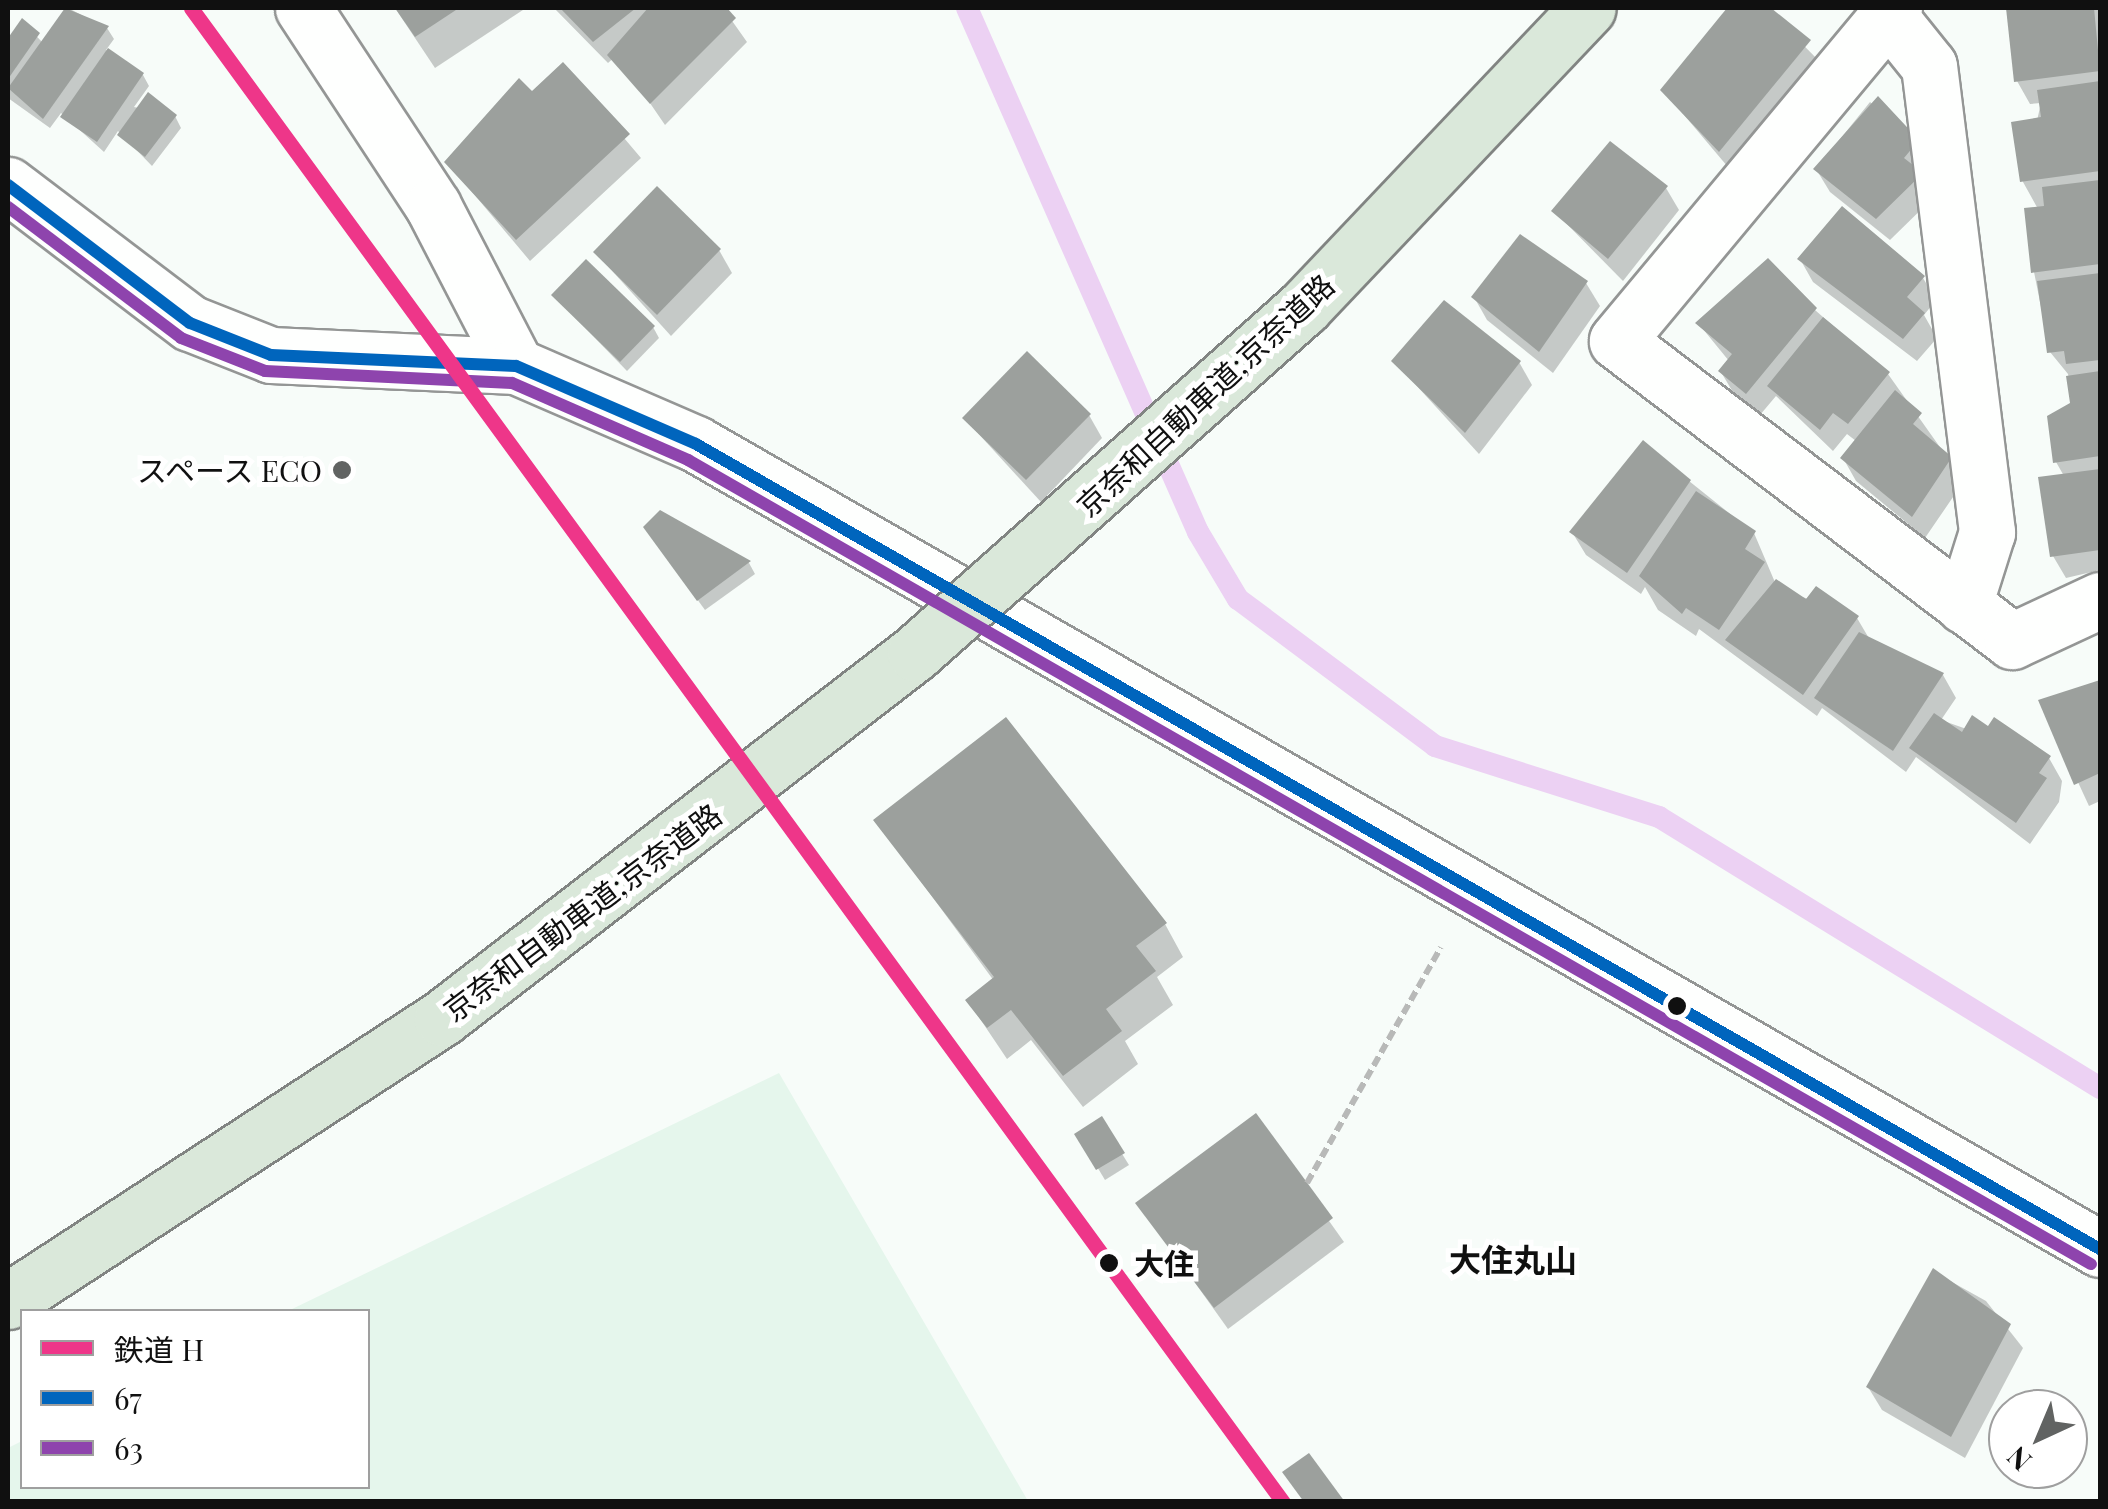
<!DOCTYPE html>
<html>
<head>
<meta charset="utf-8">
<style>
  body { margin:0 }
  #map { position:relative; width:2108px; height:1509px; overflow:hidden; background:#f7fcf9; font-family:"Playfair Display","Noto Sans JP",serif }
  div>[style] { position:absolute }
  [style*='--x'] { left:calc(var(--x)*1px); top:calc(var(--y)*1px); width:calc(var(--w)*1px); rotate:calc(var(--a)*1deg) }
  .farmland>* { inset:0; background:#e5f6ec }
  .shadow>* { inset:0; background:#0003 }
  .stream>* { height:22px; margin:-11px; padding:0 11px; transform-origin:11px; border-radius:11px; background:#ecd1f3 }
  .building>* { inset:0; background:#9ca09d }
  .path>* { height:6px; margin-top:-3px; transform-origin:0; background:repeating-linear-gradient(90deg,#b8b9b8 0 10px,transparent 0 15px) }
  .roads { filter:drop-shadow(2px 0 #949695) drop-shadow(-2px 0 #949695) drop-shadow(0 2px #949695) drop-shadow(0 -2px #949695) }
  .minor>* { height:55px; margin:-27.5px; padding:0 27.5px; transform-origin:27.5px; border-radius:27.5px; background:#fefffe }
  .bridges { filter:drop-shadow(2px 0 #818482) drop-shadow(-2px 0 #818482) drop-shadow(0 2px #818482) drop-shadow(0 -2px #818482) }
  .highway-bridge>* { height:55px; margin:-27.5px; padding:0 27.5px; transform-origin:27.5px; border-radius:27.5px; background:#dae8da }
  .bus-1>* { height:12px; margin:-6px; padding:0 6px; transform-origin:6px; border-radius:6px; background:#0065bd }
  .bus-2>* { height:12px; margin:-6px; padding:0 6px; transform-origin:6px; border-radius:6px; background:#8e44ad }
  .rail-1>* { height:15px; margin:-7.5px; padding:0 7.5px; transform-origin:7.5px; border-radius:7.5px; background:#ee3689 }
  .dots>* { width:28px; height:28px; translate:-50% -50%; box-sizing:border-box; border:5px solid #fff; border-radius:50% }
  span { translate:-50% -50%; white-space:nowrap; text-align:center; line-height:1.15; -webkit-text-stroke:10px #fff; paint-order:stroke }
  .street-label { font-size:30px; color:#101010 }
  .poi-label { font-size:30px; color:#101010 }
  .right { translate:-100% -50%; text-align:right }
  .stop-label { font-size:30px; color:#101010; font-weight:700 }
  .left { translate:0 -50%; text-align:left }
  .neighbourhood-label { font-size:32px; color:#101010; font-weight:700 }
  .frame { position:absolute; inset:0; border:10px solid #101010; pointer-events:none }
  .legend { position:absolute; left:20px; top:1309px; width:350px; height:180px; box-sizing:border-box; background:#fff; border:2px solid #9f9f9f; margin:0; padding:12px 18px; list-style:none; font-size:30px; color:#101010 }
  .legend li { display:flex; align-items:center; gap:20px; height:50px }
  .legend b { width:50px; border:2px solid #9f9f9f }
  .north { position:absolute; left:1988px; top:1389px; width:100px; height:100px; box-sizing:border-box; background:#fff; border:2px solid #9f9f9f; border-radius:50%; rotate:224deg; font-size:28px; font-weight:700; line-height:40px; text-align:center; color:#101010 }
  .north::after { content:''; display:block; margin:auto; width:35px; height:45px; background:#616362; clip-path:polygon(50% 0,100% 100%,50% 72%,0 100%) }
</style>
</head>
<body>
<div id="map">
  <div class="farmland">
    <div style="clip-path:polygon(779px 1073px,1028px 1501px,8px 1501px,8px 1448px,22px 1441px,22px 1486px,368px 1486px,368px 1312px,288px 1311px)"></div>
  </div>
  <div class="shadow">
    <div style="clip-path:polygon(68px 8px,107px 28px,114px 39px,106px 50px,143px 75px,149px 86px,134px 107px,175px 116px,181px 128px,152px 166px,118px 131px,104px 152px,61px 113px,50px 128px,8px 98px,8px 42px,22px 21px,43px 43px)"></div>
    <div style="clip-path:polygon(395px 8px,526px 8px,435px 68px)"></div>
    <div style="clip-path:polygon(554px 8px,723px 8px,747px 42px,665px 125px,617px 55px,608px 63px)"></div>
    <div style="clip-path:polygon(1730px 8px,1767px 8px,1822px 64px,1733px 173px,1663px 90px)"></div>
    <div style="clip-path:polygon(2008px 8px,2100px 8px,2100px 570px,2066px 578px,2053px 556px,2064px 476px,2056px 462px,2073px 404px,2068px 374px,2050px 352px,2034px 272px,2038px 209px,2023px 182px,2041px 103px,2030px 104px,2017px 81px)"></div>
    <div style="clip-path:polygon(563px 66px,641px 158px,530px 261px,447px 162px,519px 82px,532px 95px)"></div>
    <div style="clip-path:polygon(1870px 102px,1917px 141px,1934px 197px,1890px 240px,1830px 192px,1816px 169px)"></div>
    <div style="clip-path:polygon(1666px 188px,1679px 210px,1623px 281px,1554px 211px)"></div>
    <div style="clip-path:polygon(719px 250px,732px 273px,671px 336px,596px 253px)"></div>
    <div style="clip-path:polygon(1800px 259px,1923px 278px,1936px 300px,1924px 315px,1937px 338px,1917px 361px,1813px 282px)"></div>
    <div style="clip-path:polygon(1586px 283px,1600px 306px,1553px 373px,1487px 320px,1474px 297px)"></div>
    <div style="clip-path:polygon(554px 296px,653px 327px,659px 338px,627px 371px)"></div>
    <div style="clip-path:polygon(1815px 310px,1888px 374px,1964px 481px,1925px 538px,1856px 481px,1843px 458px,1856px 441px,1847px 434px,1833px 451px,1776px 396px,1760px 415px,1734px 394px,1721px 372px,1729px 361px,1698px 323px)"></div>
    <div style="clip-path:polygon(1394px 361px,1519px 362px,1532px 385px,1479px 454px)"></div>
    <div style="clip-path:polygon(1089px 415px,1102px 438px,1041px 502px,965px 419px)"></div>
    <div style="clip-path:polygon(1689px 481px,1754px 533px,1777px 587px,1857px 618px,1870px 640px,1943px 675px,1956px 698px,1941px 720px,2049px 758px,2062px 781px,2059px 802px,2030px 844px,1916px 757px,1906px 772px,1822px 708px,1817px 716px,1699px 629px,1696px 636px,1658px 610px,1645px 587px,1641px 594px,1586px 555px,1572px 532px)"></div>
    <div style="clip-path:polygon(660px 513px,749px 563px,755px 574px,705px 610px,653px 539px)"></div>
    <div style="clip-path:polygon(2100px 681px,2100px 801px,2089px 806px,2041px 702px)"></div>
    <div style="clip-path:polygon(876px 820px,1165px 924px,1183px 957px,1157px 977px,1173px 1005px,1125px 1041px,1138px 1064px,1083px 1107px,1031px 1040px,1007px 1059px,968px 1001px,994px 981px)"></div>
    <div style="clip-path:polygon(1255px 1117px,1344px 1242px,1228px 1329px,1138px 1203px)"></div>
    <div style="clip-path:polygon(1101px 1120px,1129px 1165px,1105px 1180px,1078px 1135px)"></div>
    <div style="clip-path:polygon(1934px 1272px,1986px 1301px,2023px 1348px,1965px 1458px,1882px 1410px,1868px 1387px)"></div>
  </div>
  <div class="stream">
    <div style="--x:967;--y:8;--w:573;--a:66.21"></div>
    <div style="--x:1198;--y:532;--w:78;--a:59.2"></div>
    <div style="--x:1238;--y:599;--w:246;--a:36.7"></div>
    <div style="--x:1435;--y:746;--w:235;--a:17.6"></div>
    <div style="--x:1659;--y:817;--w:518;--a:31.57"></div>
  </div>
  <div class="building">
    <div style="clip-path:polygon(65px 8px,109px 26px,43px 119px,8px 88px)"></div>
    <div style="clip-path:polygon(395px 8px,459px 8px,415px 37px)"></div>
    <div style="clip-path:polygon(560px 8px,636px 8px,593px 42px)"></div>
    <div style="clip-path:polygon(648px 8px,727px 8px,736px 18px,650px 104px,607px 55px)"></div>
    <div style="clip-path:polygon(1727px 8px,1771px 8px,1811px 40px,1719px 152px,1660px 90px)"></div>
    <div style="clip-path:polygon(2006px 8px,2094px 8px,2100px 71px,2014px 82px)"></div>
    <div style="clip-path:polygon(22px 18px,40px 33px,8px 79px,8px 38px)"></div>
    <div style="clip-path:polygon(108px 48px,144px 73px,97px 142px,60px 117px)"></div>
    <div style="clip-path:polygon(563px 62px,630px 134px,516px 240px,444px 162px,519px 78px,532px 91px)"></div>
    <div style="clip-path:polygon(2100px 81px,2100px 171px,2020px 182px,2011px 122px,2041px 117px,2037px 90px)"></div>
    <div style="clip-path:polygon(148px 92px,177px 115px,145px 157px,117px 135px)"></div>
    <div style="clip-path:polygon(1878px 96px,1919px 140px,1904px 158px,1923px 173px,1876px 219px,1813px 169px)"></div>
    <div style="clip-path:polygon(1610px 141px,1668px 186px,1608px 259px,1551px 211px)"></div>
    <div style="clip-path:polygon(2100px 180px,2100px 264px,2031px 273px,2024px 208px,2044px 206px,2042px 187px)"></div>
    <div style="clip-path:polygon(657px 186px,721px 249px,657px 315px,593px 252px)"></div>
    <div style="clip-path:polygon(1842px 206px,1925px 276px,1907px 297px,1925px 313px,1903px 339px,1797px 259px)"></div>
    <div style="clip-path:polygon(1520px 234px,1588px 281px,1539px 352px,1471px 297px)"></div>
    <div style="clip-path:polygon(1768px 258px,1817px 308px,1746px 394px,1718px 371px,1732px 354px,1695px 323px)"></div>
    <div style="clip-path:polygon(586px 259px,655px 326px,620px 362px,551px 295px)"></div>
    <div style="clip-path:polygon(2100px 273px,2100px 360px,2066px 364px,2064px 351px,2047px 353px,2037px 281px)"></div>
    <div style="clip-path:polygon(1444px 300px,1521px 361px,1465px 433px,1391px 361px)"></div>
    <div style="clip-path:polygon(1823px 317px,1890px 372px,1848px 424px,1833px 413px,1820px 430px,1767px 386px)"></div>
    <div style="clip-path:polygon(1027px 351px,1091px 414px,1026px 480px,962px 418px)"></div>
    <div style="clip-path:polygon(2100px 371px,2100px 456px,2053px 463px,2047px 416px,2070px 403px,2066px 376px)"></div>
    <div style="clip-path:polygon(1895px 390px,1922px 413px,1913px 424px,1952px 457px,1912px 517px,1840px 458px)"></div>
    <div style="clip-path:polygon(1643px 440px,1691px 480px,1627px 573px,1569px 532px)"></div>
    <div style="clip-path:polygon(2100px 469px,2100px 550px,2050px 557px,2038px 477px)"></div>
    <div style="clip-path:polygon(1696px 491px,1756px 531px,1745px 549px,1765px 562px,1719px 630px,1686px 608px,1682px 614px,1639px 576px)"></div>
    <div style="clip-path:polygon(660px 510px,751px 561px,697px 601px,643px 527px)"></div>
    <div style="clip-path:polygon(1776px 579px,1806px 599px,1816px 586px,1859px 616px,1803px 695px,1725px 640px)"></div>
    <div style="clip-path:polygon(1859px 632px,1944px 673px,1893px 751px,1814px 698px)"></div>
    <div style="clip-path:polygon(2100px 680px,2100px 773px,2074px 785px,2038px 700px)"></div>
    <div style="clip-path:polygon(1934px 713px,1962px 732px,1972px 715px,1988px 726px,1994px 717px,2051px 756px,2039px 773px,2047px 778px,2016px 823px,1909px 748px)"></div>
    <div style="clip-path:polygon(1006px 717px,1167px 923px,1136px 946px,1156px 971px,1106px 1009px,1122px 1031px,1063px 1076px,1011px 1010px,987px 1028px,965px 1000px,994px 977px,873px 820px)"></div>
    <div style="clip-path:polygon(1256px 1113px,1333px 1218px,1214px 1308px,1135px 1203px)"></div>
    <div style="clip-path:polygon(1102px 1116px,1125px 1153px,1096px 1170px,1074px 1134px)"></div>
    <div style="clip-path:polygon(1933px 1268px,2011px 1324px,1951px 1437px,1866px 1387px)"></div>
    <div style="clip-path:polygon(1309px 1453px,1345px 1502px,1304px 1502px,1282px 1472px)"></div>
  </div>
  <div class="path">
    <div style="--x:1307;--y:1183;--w:271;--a:-60.4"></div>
  </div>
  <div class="roads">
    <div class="minor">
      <div style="--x:303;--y:8;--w:237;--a:56.7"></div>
      <div style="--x:433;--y:206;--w:180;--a:62.6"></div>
      <div style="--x:1894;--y:8;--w:433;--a:129.8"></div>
      <div style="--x:1617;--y:341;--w:496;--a:37.2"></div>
      <div style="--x:2012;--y:641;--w:97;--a:-25"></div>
      <div style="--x:1888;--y:15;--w:65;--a:51.2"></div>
      <div style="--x:1929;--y:66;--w:470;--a:82.9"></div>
      <div style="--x:1987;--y:532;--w:77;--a:107.5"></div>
      <div style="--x:8;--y:185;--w:228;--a:37.2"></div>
      <div style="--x:190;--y:323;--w:87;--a:21.6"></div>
      <div style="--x:271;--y:355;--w:245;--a:2.6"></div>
      <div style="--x:516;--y:366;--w:196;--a:23.4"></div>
      <div style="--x:696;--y:444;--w:1618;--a:29.83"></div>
    </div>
  </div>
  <div class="bridges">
    <div class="highway-bridge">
      <div style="--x:8;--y:1301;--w:518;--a:-33.11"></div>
      <div style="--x:442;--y:1018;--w:597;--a:-37.66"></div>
      <div style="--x:915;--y:653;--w:521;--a:-41.65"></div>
      <div style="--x:1304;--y:307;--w:412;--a:-46.5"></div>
    </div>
  </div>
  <div class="bus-1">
    <div style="--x:8;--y:185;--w:228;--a:37.2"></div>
    <div style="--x:190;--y:323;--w:87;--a:21.6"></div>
    <div style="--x:271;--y:355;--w:245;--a:2.6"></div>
    <div style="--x:516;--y:366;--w:196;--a:23.4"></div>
    <div style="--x:696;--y:444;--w:1618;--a:29.83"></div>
  </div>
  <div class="bus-2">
    <div style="--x:8;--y:207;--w:217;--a:37.1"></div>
    <div style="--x:181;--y:338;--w:90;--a:21.4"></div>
    <div style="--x:265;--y:371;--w:247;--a:2.8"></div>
    <div style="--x:512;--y:383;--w:192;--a:23.6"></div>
    <div style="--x:688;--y:460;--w:1617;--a:29.82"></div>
  </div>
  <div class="rail-1">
    <div style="--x:191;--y:8;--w:1851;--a:53.84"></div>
  </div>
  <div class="dots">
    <div style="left:342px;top:470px;background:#616362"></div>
    <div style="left:1677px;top:1006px;background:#101010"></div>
    <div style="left:1109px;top:1263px;background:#101010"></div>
  </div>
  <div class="street-label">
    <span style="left:1205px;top:395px;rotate:-43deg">京奈和自動車道;京奈道路</span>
    <span style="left:582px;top:912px;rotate:-37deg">京奈和自動車道;京奈道路</span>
  </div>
  <div class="poi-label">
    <span class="right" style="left:322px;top:470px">スペース ECO</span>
  </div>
  <div class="stop-label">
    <span class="left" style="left:1134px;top:1263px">大住</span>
  </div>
  <div class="neighbourhood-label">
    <span style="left:1513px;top:1259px">大住丸山</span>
  </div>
  <div class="frame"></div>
  <ul class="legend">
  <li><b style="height:12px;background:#ee3689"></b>鉄道 H</li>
  <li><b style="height:12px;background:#0065bd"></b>67</li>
  <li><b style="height:12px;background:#8e44ad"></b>63</li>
  </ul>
  <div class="north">N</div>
</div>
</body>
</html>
